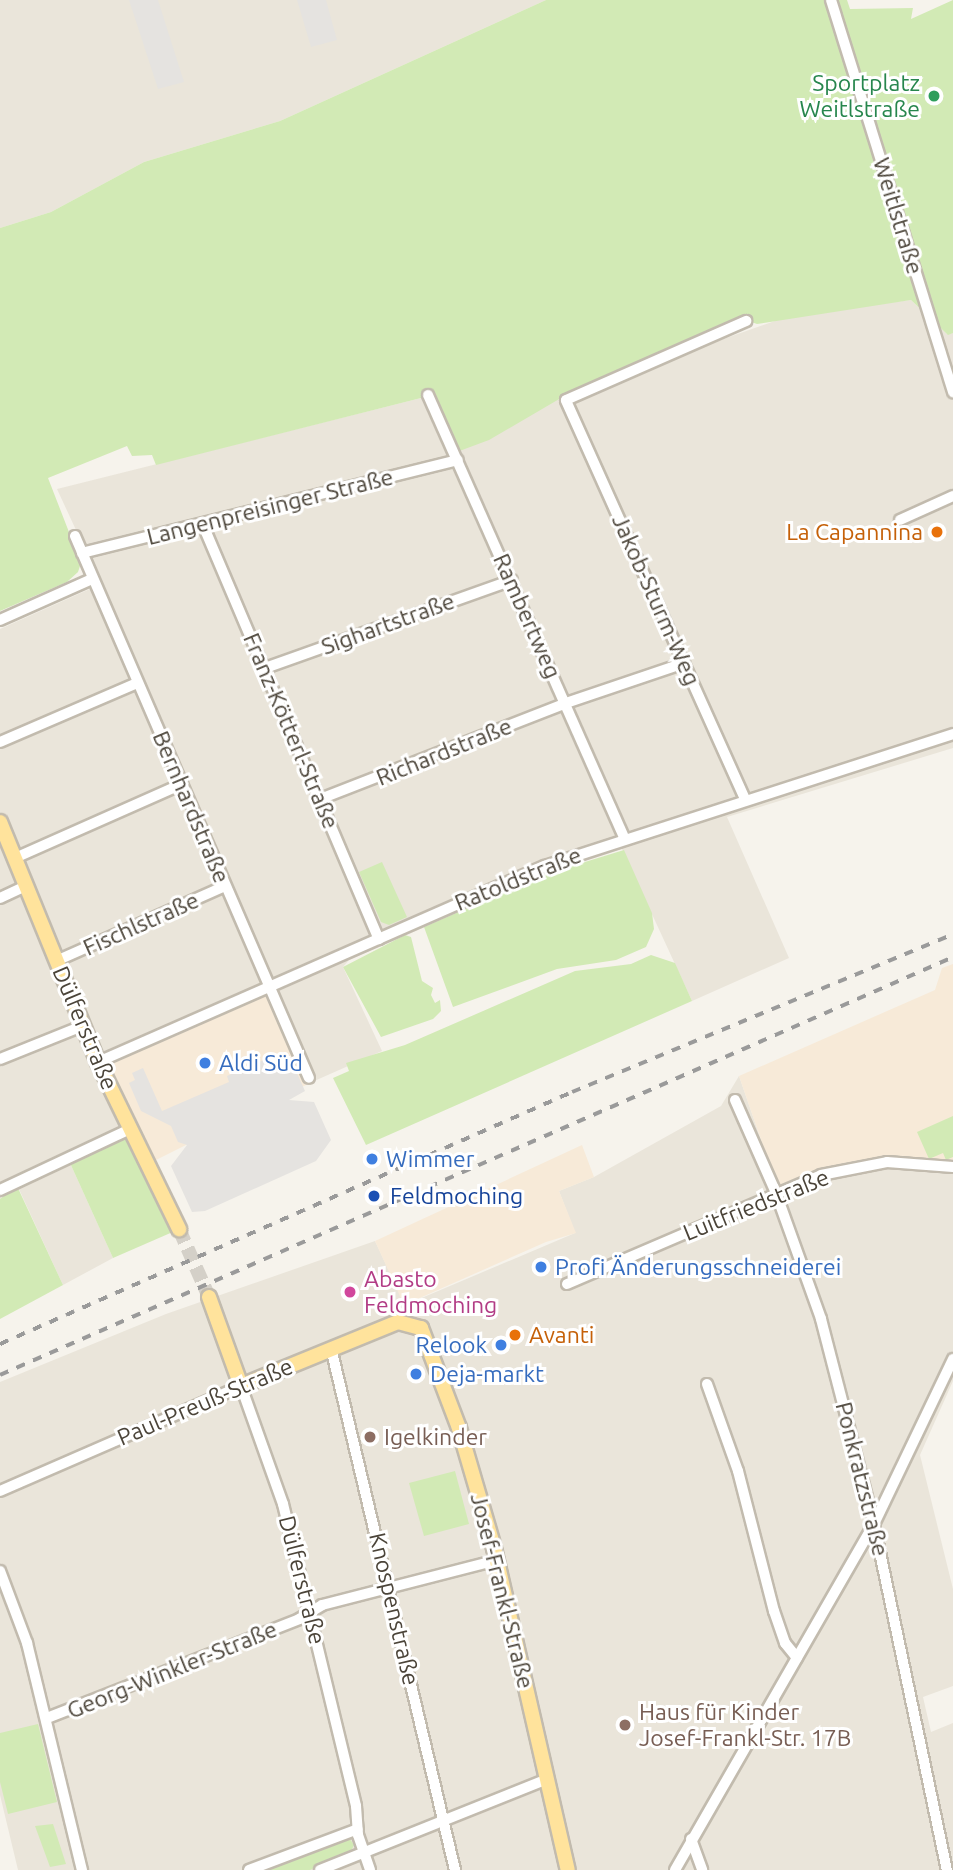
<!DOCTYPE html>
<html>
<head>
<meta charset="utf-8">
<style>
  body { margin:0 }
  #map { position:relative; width:953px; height:1870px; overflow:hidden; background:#f6f3ec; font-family:Ubuntu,sans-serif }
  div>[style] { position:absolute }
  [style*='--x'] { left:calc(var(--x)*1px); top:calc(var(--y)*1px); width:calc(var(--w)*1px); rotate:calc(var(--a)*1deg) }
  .residential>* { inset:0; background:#eae5da }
  .commercial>* { inset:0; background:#f7ead8 }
  .green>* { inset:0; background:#d2eab5 }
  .parking>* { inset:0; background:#e5e3e0 }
  .major-tunnel>* { height:14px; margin-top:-7px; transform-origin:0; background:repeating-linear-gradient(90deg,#d4d0c8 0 14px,transparent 0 21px) }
  .roads { filter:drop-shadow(2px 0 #c2bbae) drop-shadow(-2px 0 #c2bbae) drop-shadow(0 2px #c2bbae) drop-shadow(0 -2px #c2bbae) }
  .minor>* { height:10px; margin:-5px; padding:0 5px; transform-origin:5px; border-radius:5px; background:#fff }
  .major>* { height:14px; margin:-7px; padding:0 7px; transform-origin:7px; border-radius:7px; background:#ffe39c }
  .rail>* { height:3.5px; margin-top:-1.75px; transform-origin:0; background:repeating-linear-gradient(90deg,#9a9a9a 0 9px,transparent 0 18px) }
  .dots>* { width:19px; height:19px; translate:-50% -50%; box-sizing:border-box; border:4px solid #fff; border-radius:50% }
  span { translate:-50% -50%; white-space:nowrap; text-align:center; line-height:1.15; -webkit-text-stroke:6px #fff; paint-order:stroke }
  .leisure-label { font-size:23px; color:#27864d }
  .right { translate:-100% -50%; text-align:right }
  .street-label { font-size:23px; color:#4b4439 }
  .food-label { font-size:23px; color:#c56008 }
  .left { translate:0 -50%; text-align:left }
  .shop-label { font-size:23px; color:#366cbe }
  .transit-label { font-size:23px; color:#164399 }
  .hotel-label { font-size:23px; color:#b23c85 }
  .education-label { font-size:23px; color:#785e54 }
</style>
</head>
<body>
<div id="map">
  <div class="residential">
    <div style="clip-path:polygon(0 0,546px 0,280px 121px,144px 162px,51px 212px,0 228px)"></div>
    <div style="clip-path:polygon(911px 300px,947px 334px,953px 333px,953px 748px,727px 817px,789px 958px,692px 1001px,622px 849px,549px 873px,349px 960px,343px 967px,382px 1051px,312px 1082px,269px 992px,133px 1128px,70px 1163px,113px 1258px,63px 1285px,18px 1187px,0 1199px,0 629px,101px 584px,57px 489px,421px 398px,454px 453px,564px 395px,792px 315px)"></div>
    <div style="clip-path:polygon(739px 1076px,779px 1192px,883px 1166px,953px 1169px,953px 1381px,920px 1455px,953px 1589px,953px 1686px,923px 1697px,931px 1732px,953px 1723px,953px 1870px,18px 1870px,0 1795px,0 1382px,166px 1314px,375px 1241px,405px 1305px,575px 1233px,559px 1191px,594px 1177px,721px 1106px)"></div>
  </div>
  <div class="commercial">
    <div style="clip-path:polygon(953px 964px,953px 1169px,883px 1166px,779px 1192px,739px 1076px,935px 990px,942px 968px)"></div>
    <div style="clip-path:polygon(269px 992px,312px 1082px,154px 1161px,101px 1067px)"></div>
    <div style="clip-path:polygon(582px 1145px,594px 1177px,559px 1191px,576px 1233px,546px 1242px,404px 1305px,375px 1241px)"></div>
  </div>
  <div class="green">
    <div style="clip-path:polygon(546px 0,847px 0,850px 9px,913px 8px,911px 19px,953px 0,953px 333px,948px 335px,911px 300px,757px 324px,740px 318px,578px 388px,489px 440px,454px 453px,421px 398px,156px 465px,152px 455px,132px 456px,127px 446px,48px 478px,81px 563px,78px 572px,67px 582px,0 611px,0 228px,51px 212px,144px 162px,280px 121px)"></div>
    <div style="clip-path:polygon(624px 850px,652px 913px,654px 929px,646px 947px,616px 960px,557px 969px,453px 1007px,424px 927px,549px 873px)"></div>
    <div style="clip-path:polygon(382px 862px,407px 917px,389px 925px,381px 922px,359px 872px)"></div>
    <div style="clip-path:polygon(405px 935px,411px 937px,422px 981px,433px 988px,431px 995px,435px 1003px,440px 1000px,441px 1011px,433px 1019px,381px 1037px,343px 967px)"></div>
    <div style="clip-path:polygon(651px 955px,675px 963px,692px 1001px,366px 1145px,333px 1078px,349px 1071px,346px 1063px,405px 1045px,575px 971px,631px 964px)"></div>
    <div style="clip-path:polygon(953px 1116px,953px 1157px,946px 1160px,943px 1153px,929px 1159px,917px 1132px)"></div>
    <div style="clip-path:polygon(116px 1140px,129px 1140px,175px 1231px,113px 1258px,70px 1163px)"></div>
    <div style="clip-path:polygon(17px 1186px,63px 1285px,0 1319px,0 1199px)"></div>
    <div style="clip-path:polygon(455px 1471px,469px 1524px,424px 1536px,409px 1483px)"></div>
    <div style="clip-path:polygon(38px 1724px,57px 1802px,8px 1814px,0 1782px,0 1733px)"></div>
    <div style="clip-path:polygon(53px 1824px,66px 1864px,50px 1867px,35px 1826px)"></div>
    <div style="clip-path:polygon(348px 1836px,354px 1845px,350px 1853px,310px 1870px,259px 1870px)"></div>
  </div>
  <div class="parking">
    <div style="clip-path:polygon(129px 0,158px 0,184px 82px,158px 89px)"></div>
    <div style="clip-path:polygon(297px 0,326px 0,337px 40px,311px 47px)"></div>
    <div style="clip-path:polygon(268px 1058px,292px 1062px,305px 1091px,289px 1100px,314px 1102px,331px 1140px,316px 1161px,205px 1211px,192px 1212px,171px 1166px,187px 1145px,178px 1142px,171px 1126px,141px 1111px,129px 1083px,135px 1080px,132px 1073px,143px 1068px,162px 1111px,229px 1082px,227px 1076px)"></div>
  </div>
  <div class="major-tunnel">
    <div style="--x:179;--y:1229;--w:74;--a:66.2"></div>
  </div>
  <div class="roads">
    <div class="minor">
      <div style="--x:831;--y:0;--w:411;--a:72.7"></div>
      <div style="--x:428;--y:395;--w:484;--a:66.1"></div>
      <div style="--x:900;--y:520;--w:58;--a:-24.4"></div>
      <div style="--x:203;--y:525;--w:450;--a:67"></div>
      <div style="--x:75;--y:536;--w:590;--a:66.65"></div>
      <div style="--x:82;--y:553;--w:387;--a:-13.9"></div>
      <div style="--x:0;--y:620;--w:101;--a:-24"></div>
      <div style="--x:265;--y:668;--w:262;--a:-19.6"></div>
      <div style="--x:0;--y:742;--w:149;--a:-23.3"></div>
      <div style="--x:320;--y:799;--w:264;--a:-21.3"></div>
      <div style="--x:566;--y:703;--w:125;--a:-18.7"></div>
      <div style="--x:745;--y:799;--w:437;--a:-114.2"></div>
      <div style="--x:566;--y:400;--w:197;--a:-23.7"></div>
      <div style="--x:15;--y:858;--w:183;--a:-23.9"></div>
      <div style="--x:0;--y:898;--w:29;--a:-25"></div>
      <div style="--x:56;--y:961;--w:185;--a:-23.9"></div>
      <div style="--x:0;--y:1059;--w:88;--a:-21.9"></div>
      <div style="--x:98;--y:1062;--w:488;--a:-23.7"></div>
      <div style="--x:545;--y:866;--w:429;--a:-17.9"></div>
      <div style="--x:735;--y:1100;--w:102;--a:66.2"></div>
      <div style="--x:776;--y:1193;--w:134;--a:70.3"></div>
      <div style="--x:821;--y:1319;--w:212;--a:75.5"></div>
      <div style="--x:874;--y:1524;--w:354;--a:78.1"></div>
      <div style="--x:0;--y:1190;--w:144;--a:-25.1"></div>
      <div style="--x:567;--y:1284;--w:276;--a:-23.2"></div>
      <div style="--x:821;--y:1175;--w:67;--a:-11.1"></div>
      <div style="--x:887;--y:1162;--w:66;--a:4.3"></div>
      <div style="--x:331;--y:1348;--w:537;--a:76.64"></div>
      <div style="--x:707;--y:1384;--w:92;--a:70.4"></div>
      <div style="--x:738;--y:1471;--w:145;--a:75.6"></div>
      <div style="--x:774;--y:1611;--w:34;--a:71"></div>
      <div style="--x:785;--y:1643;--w:19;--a:51"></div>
      <div style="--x:0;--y:1491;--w:263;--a:-23.5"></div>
      <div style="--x:241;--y:1386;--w:125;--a:70.4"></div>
      <div style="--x:283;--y:1504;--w:311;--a:76.4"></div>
      <div style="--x:356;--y:1806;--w:29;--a:86"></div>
      <div style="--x:358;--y:1835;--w:37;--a:71"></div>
      <div style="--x:0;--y:1571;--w:77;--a:69.4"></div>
      <div style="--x:27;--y:1643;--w:234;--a:76.4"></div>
      <div style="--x:47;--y:1718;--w:271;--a:-21.4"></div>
      <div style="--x:299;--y:1619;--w:27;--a:-31"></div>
      <div style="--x:322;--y:1605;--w:181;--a:-14.4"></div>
      <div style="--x:691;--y:1839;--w:33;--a:70"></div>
      <div style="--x:249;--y:1870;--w:116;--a:-20.6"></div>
      <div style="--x:320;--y:1870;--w:245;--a:-21.8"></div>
      <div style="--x:675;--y:1870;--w:399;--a:-60.1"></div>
      <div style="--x:874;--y:1524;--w:183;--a:-64.4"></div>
    </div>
    <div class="major">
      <div style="--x:0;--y:822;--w:259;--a:67.8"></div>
      <div style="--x:98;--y:1062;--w:186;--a:64.1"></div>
      <div style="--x:209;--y:1297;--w:95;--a:70.2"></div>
      <div style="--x:241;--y:1386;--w:170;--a:-22.2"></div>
      <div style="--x:398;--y:1322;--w:24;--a:15"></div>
      <div style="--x:421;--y:1328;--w:107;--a:69.2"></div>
      <div style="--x:459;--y:1428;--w:125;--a:73.7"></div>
      <div style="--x:494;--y:1548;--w:330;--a:77.1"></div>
    </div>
  </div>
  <div class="rail">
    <div style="--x:0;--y:1344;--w:625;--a:-23.78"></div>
    <div style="--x:572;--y:1092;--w:412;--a:-22.5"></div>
    <div style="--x:0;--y:1375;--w:1041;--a:-23.68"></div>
  </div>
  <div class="dots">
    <div style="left:934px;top:96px;background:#2e9e5b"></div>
    <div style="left:937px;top:532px;background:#e8710a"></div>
    <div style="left:205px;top:1063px;background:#3f7fe0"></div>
    <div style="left:372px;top:1159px;background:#3f7fe0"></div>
    <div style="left:374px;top:1196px;background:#1a4fb4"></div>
    <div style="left:541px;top:1267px;background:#3f7fe0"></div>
    <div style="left:350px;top:1292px;background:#d1479c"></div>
    <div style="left:515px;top:1335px;background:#e8710a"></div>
    <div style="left:501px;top:1345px;background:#3f7fe0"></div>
    <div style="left:416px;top:1374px;background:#3f7fe0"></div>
    <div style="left:370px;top:1437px;background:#8d6e63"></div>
    <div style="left:625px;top:1725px;background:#8d6e63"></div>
  </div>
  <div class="leisure-label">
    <span class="right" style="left:920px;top:96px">Sportplatz<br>Weitlstraße</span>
  </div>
  <div class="street-label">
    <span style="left:898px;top:216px;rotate:73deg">Weitlstraße</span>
    <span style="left:270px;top:507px;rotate:-14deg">Langenpreisinger Straße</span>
    <span style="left:656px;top:600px;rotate:66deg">Jakob-Sturm-Weg</span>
    <span style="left:527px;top:616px;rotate:66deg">Rambertweg</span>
    <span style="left:388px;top:624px;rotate:-20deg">Sighartstraße</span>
    <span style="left:291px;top:731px;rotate:67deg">Franz-Kötterl-Straße</span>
    <span style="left:444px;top:752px;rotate:-22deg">Richardstraße</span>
    <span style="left:191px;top:807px;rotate:67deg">Bernhardstraße</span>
    <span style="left:518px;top:879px;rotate:-22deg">Ratoldstraße</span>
    <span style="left:141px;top:924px;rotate:-24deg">Fischlstraße</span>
    <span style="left:85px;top:1028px;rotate:67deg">Dülferstraße</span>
    <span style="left:756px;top:1205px;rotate:-22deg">Luitfriedstraße</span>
    <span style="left:205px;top:1402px;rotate:-23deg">Paul-Preuß-Straße</span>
    <span style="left:862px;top:1479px;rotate:76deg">Ponkratzstraße</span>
    <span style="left:302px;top:1580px;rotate:76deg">Dülferstraße</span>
    <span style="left:502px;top:1591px;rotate:76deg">Josef-Frankl-Straße</span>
    <span style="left:394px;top:1609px;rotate:77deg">Knospenstraße</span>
    <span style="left:172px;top:1670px;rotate:-22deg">Georg-Winkler-Straße</span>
  </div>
  <div class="food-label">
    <span class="right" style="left:923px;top:532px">La Capannina</span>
    <span class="left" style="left:529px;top:1335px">Avanti</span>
  </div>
  <div class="shop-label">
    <span class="left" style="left:219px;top:1063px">Aldi Süd</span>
    <span class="left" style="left:386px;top:1159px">Wimmer</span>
    <span class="left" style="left:555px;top:1267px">Profi Änderungsschneiderei</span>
    <span class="right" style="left:487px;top:1345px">Relook</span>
    <span class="left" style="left:430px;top:1374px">Deja-markt</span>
  </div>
  <div class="transit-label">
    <span class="left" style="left:390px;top:1196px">Feldmoching</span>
  </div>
  <div class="hotel-label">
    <span class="left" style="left:364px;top:1292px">Abasto<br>Feldmoching</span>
  </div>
  <div class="education-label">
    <span class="left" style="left:384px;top:1437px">Igelkinder</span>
    <span class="left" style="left:639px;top:1725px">Haus für Kinder<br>Josef-Frankl-Str. 17B</span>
  </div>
</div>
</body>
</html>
